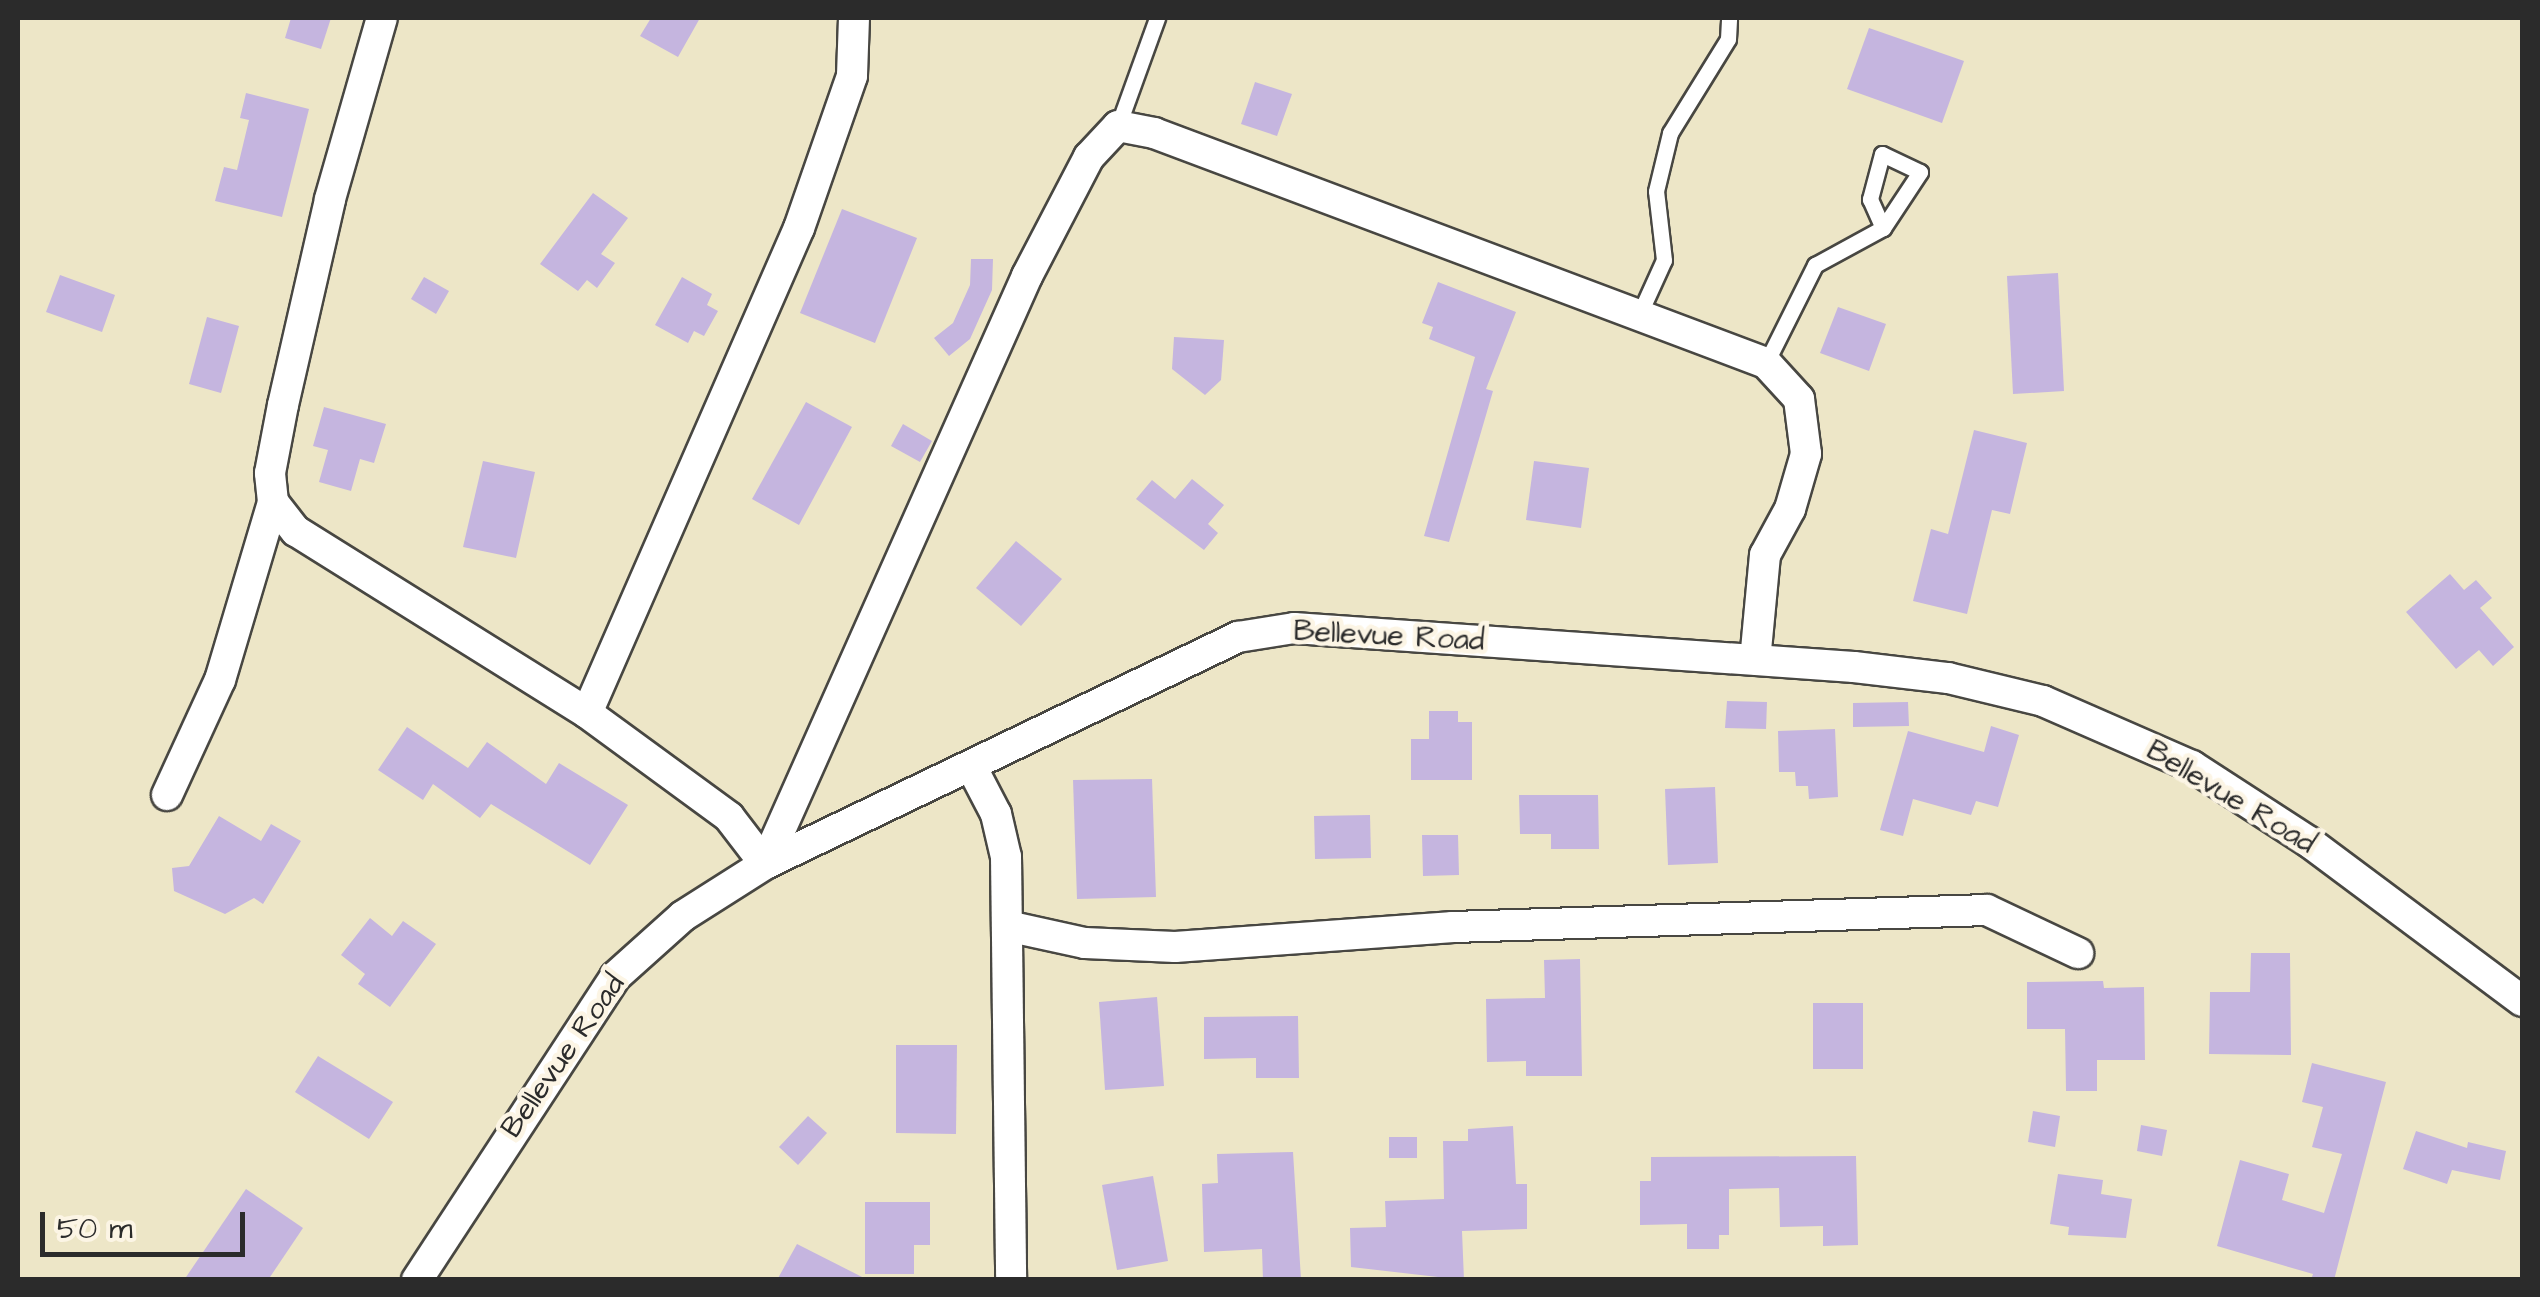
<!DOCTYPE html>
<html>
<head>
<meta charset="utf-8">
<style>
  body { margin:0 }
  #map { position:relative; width:2540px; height:1297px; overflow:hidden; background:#ede6c7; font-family:"Architects Daughter",sans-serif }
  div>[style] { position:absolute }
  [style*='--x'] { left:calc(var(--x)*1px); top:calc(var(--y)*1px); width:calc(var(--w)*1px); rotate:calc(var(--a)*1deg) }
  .building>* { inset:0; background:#c5b5df }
  .roads { filter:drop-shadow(2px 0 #484742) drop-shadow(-2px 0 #484742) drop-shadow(0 2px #484742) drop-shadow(0 -2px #484742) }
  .lane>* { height:15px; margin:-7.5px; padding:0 7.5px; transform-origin:7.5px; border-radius:7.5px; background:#fff }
  .street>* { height:30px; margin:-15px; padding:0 15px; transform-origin:15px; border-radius:15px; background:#fff }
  span { translate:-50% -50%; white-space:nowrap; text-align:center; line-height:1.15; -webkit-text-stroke:9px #fcf5e5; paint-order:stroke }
  .street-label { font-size:30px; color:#2b2b2b }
  .frame { position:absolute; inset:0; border:20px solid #2b2b2b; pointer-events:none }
  .scale { position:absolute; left:40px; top:1212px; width:205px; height:45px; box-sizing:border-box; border:5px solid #2b2b2b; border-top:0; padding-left:12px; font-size:30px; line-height:35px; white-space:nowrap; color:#2b2b2b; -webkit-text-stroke:8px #fcf5e5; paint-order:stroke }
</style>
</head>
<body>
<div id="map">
  <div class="building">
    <div style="clip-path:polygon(291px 18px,331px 18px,321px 49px,285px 38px)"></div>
    <div style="clip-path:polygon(651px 18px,700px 18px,678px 57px,640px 36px)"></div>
    <div style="clip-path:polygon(1869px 28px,1964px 61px,1942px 123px,1847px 89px)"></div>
    <div style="clip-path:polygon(1255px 82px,1292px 94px,1277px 136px,1241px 124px)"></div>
    <div style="clip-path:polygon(246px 93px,309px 109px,282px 217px,215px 201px,224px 167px,237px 170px,249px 120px,240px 118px)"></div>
    <div style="clip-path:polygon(593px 193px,628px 218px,601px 254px,615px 263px,597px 288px,587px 280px,578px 291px,540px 264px)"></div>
    <div style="clip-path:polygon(842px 209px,917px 238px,875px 343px,800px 313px)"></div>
    <div style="clip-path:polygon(971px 259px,993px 259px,992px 290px,970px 339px,949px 356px,934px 338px,953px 323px,970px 285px)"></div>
    <div style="clip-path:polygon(2058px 273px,2064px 391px,2013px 394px,2007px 276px)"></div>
    <div style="clip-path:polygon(60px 275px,115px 295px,102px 332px,46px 312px)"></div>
    <div style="clip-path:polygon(424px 277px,449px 291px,436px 314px,411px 299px)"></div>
    <div style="clip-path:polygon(682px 277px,712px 294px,707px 305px,718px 311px,704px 336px,694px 331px,688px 343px,655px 325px)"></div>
    <div style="clip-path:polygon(1438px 282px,1516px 312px,1486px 389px,1493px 391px,1449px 542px,1424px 536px,1475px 357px,1429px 339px,1433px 327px,1422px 323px)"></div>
    <div style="clip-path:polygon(1838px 307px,1886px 324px,1869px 371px,1820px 353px)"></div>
    <div style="clip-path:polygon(207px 317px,239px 326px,221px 393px,189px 384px)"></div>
    <div style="clip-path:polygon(1174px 337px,1224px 340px,1221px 380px,1205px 395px,1172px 369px)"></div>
    <div style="clip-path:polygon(806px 402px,852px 427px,799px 525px,752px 499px)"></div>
    <div style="clip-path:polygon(324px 407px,386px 424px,374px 463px,360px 459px,351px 491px,319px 482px,328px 450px,313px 446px)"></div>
    <div style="clip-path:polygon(903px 424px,932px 441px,920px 462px,891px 446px)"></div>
    <div style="clip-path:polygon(1974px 430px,2027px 443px,2010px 514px,1992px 510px,1967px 614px,1913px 601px,1931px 529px,1948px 534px)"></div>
    <div style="clip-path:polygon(483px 461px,535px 472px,516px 558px,463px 547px)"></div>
    <div style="clip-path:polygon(1534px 461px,1589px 468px,1581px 528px,1526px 520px)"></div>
    <div style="clip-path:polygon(1192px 479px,1224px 505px,1208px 524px,1218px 533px,1204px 550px,1136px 499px,1152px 480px,1175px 499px)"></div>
    <div style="clip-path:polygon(1016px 541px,1062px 579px,1021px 626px,976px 588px)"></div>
    <div style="clip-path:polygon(2450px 574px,2464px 590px,2476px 580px,2492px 598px,2480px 608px,2514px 647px,2493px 666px,2479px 650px,2456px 669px,2406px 612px)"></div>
    <div style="clip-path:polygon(1727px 701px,1767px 702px,1766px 729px,1725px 728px)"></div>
    <div style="clip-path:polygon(1908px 702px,1909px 726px,1853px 727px,1853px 703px)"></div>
    <div style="clip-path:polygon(1429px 711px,1458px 711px,1458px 722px,1472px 722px,1472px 780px,1411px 780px,1411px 739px,1429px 739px)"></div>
    <div style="clip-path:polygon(1991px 726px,2019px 735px,1998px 807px,1976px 801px,1971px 815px,1913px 799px,1903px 836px,1880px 830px,1908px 731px,1984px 752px)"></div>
    <div style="clip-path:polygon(407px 727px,468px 768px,487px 742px,546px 784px,559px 763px,628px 805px,590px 865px,491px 804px,480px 818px,433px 784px,423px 800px,378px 770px)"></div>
    <div style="clip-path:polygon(1835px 729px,1838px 797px,1809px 799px,1808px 786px,1796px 786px,1795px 772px,1779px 772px,1778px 731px)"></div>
    <div style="clip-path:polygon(1152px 779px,1156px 897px,1077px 899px,1073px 780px)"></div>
    <div style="clip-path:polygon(1715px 787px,1718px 863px,1668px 865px,1665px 789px)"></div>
    <div style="clip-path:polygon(1519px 795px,1598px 795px,1599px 849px,1551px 849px,1551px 834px,1520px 834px)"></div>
    <div style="clip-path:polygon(1370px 815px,1371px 858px,1315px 859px,1314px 816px)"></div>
    <div style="clip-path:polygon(219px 816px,261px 841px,271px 824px,301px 841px,263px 904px,254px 898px,225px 914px,174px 891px,172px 868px,189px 866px)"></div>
    <div style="clip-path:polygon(1422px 835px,1458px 835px,1459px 875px,1423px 876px)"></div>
    <div style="clip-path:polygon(370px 918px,392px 936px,403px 921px,436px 944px,390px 1007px,358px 984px,365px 974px,341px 955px)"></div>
    <div style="clip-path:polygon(2251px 953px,2290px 953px,2291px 1055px,2209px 1054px,2210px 992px,2250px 992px)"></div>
    <div style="clip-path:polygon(1580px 959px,1582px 1076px,1526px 1076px,1526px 1061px,1487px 1062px,1486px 999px,1545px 998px,1544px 960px)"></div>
    <div style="clip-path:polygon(2103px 981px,2104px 988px,2144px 987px,2145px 1060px,2097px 1060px,2097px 1091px,2066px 1091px,2065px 1029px,2027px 1029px,2027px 982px)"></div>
    <div style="clip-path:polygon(1157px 997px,1164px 1086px,1105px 1090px,1099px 1002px)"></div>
    <div style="clip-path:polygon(1813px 1003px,1863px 1003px,1863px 1069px,1813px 1069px)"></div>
    <div style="clip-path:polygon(1298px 1016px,1299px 1078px,1256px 1078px,1256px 1058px,1204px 1059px,1204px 1017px)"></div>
    <div style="clip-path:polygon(896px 1045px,957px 1045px,956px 1134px,896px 1133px)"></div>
    <div style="clip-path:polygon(318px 1056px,393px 1102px,369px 1139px,295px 1092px)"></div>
    <div style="clip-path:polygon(2312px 1063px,2386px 1082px,2334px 1280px,2311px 1280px,2313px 1274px,2217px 1246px,2240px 1160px,2289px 1174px,2282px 1200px,2324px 1213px,2342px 1154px,2312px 1147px,2323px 1107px,2302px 1102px)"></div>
    <div style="clip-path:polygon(2033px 1111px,2060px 1116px,2055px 1147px,2028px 1142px)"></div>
    <div style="clip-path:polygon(808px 1116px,827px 1133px,798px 1165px,779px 1147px)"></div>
    <div style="clip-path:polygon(2141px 1125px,2167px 1130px,2162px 1156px,2137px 1151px)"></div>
    <div style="clip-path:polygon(1513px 1126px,1516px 1184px,1527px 1184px,1527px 1229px,1462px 1231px,1464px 1280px,1351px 1267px,1350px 1228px,1386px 1227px,1385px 1201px,1444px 1199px,1443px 1141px,1468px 1141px,1468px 1129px)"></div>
    <div style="clip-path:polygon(2416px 1131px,2467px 1148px,2468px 1142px,2506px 1151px,2500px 1180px,2452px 1170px,2447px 1184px,2403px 1169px)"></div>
    <div style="clip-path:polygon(1389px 1137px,1417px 1137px,1417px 1158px,1389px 1158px)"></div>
    <div style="clip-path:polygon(1293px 1152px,1301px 1279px,1263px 1280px,1262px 1249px,1204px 1252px,1202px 1184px,1218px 1183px,1217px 1154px)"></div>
    <div style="clip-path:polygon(1856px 1156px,1858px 1245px,1823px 1246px,1823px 1226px,1780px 1227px,1779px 1188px,1729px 1189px,1729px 1235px,1719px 1235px,1719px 1249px,1687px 1249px,1687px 1224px,1640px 1225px,1640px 1181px,1651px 1181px,1651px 1157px)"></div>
    <div style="clip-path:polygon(2058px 1174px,2103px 1180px,2101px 1194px,2132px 1199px,2126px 1238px,2068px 1235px,2069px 1227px,2050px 1224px)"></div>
    <div style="clip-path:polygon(1153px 1176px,1168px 1261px,1117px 1270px,1102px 1185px)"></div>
    <div style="clip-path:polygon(246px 1189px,303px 1228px,268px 1280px,184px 1280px)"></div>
    <div style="clip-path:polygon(865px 1202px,930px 1202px,930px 1245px,914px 1245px,914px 1274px,865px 1274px)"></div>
    <div style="clip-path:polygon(797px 1244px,868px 1280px,777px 1280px)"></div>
  </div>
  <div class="roads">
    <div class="lane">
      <div style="--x:1118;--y:126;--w:115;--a:-70.1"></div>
      <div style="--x:1639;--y:315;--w:60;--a:-65.6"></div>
      <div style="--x:1664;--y:260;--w:69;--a:-96.6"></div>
      <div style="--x:1656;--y:191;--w:60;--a:-76.4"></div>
      <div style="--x:1670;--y:133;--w:110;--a:-58.3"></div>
      <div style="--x:1728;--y:39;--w:21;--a:-87"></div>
      <div style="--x:1766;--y:363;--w:110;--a:-63.4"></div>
      <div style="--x:1815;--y:265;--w:77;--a:-28.6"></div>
      <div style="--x:1883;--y:228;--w:67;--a:-56.5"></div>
      <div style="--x:1920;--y:172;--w:42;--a:-154.7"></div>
      <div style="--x:1882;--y:154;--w:47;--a:104.9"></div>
      <div style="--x:1870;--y:199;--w:32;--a:66"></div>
    </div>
    <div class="street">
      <div style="--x:854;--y:18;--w:58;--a:92"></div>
      <div style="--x:852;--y:76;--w:161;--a:109.2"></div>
      <div style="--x:799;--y:228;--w:529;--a:113.61"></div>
      <div style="--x:587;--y:713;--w:176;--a:36.2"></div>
      <div style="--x:729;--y:817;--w:59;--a:52.5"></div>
      <div style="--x:765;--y:864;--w:644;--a:-65.98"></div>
      <div style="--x:1027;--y:276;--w:134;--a:-62.5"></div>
      <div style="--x:1089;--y:157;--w:42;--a:-46.9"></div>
      <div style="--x:1118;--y:126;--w:37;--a:11"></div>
      <div style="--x:1154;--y:133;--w:654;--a:20.6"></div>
      <div style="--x:1766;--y:363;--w:49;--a:47.5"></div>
      <div style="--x:1799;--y:399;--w:55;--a:82.7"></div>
      <div style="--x:1806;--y:454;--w:57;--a:106.2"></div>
      <div style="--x:1790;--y:509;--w:52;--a:118.5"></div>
      <div style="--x:1765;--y:555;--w:105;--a:95.4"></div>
      <div style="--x:273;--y:502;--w:29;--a:-96"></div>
      <div style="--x:270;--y:473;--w:69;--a:-79.2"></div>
      <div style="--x:283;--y:405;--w:211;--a:-77.1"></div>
      <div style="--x:330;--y:199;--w:188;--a:-74"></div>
      <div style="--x:971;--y:766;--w:54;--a:62.5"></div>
      <div style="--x:996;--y:814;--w:44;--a:76.9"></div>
      <div style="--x:1006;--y:857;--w:423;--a:89.3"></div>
      <div style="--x:167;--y:795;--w:127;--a:-65.3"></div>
      <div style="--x:220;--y:680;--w:186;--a:-73.4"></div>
      <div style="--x:273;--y:502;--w:37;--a:52"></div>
      <div style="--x:296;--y:531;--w:343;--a:32"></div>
      <div style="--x:1007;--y:926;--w:80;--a:12.3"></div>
      <div style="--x:1085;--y:943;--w:90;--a:2.5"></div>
      <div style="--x:1175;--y:947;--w:279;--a:-4.1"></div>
      <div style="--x:1453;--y:927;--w:534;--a:-1.82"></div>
      <div style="--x:1987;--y:910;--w:101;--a:25.3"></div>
      <div style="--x:417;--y:1280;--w:362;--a:-56.8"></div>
      <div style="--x:615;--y:977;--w:91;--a:-41.9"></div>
      <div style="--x:683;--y:916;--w:97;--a:-32.4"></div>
      <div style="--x:765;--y:864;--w:525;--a:-25.64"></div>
      <div style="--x:1238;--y:637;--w:57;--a:-9.1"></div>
      <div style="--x:1294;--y:628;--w:561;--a:3.98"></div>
      <div style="--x:1854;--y:667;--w:95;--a:6.7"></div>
      <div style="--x:1948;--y:678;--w:98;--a:13.6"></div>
      <div style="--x:2043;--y:701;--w:163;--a:23.6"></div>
      <div style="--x:2192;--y:766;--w:140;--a:33"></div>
      <div style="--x:2309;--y:842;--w:266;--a:36.7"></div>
    </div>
  </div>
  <div class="street-label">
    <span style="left:1389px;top:636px;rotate:3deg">Bellevue Road</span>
    <span style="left:2231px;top:797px;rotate:31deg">Bellevue Road</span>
    <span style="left:563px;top:1056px;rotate:-55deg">Bellevue Road</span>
  </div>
  <div class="frame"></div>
  <div class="scale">50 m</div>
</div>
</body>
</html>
